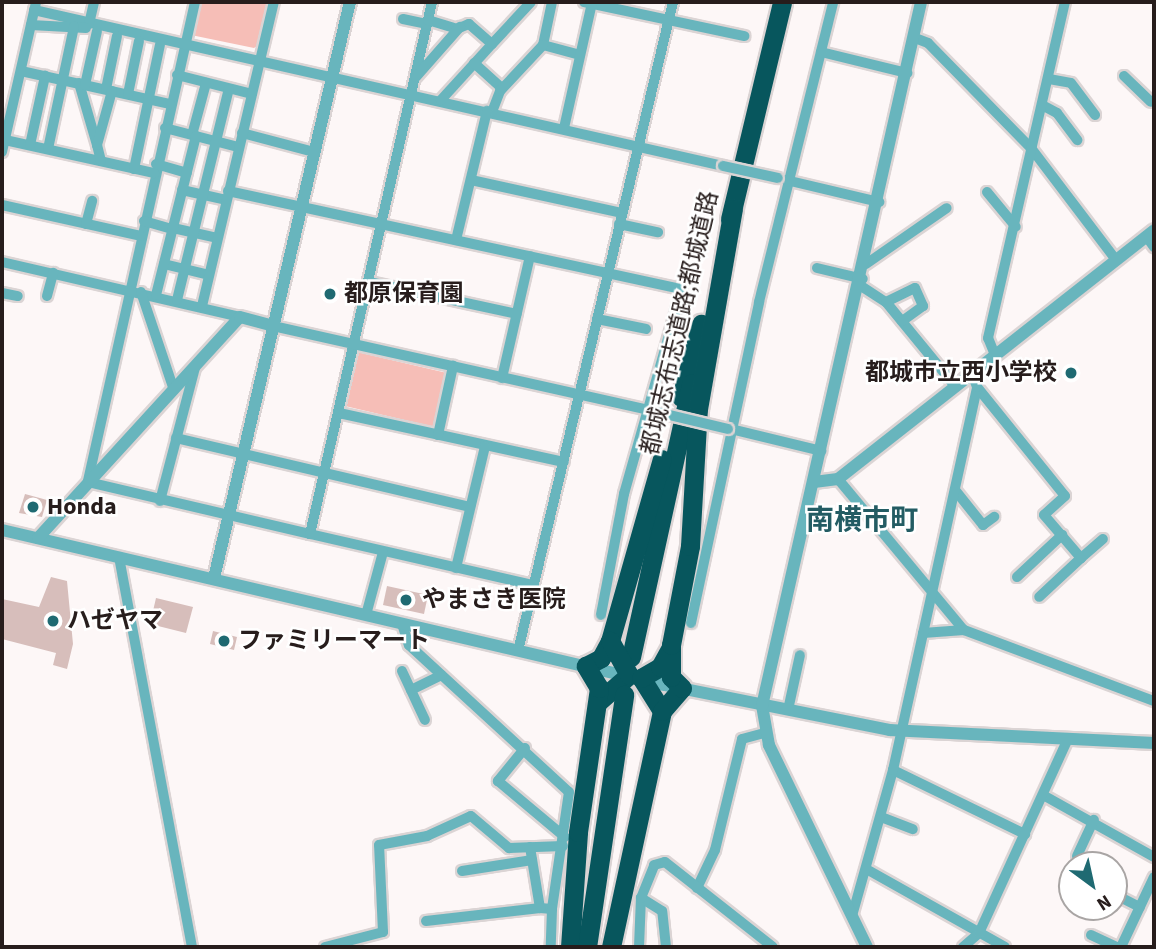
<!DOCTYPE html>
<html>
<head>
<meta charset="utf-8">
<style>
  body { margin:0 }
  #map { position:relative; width:1156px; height:949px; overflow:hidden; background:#fdf7f7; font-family:"Source Sans 3","Noto Sans JP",sans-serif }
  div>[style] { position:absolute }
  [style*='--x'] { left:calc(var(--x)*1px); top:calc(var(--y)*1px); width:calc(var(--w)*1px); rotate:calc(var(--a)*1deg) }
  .green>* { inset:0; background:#f6beb7 }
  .building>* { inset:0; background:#d7bebb }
  .roads { filter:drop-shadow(2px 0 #dbd4d4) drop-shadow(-2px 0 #dbd4d4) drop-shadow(0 2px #dbd4d4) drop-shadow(0 -2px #dbd4d4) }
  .minor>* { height:10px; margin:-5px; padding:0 5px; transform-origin:5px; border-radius:5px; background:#68b5bd }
  .tertiary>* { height:12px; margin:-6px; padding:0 6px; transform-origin:6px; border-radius:6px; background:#68b5bd }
  .motorway>* { height:19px; margin:-9.5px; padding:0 9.5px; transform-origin:9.5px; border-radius:9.5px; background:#07565d }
  .bridges { filter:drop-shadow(2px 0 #dbd4d4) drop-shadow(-2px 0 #dbd4d4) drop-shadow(0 2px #dbd4d4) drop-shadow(0 -2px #dbd4d4) }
  .minor-bridge>* { height:10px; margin:-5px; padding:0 5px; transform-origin:5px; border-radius:5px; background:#68b5bd }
  .dots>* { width:19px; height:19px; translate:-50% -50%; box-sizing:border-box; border:4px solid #fff; border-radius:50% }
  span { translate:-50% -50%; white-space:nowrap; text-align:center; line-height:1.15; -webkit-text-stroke:5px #fff; paint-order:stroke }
  .poi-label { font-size:24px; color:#271d1c; font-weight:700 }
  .left { translate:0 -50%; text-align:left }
  .right { translate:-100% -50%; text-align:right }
  .street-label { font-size:24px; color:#271d1c }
  .quarter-label { font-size:28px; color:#235c63; font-weight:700 }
  .frame { position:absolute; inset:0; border:4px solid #271d1c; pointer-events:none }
  .north { position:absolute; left:1058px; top:851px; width:70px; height:70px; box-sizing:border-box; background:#fff; border:2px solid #a9a5a4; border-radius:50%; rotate:147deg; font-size:19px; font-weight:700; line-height:28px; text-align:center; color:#271d1c }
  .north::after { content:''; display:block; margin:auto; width:24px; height:32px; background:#1f6a72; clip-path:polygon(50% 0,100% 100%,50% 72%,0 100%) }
</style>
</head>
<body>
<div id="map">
  <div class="green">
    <div style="clip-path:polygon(199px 2px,269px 2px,259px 45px,254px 48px,191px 35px)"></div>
    <div style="clip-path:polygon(357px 352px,447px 373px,434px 427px,345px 406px)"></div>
  </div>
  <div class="building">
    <div style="clip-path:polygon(25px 494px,47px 500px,42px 517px,19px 513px)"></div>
    <div style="clip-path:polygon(51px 577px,67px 581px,73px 644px,67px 669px,53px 665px,56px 653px,2px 639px,2px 599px,39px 607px)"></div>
    <div style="clip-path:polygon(387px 586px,428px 595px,424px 614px,383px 605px)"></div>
    <div style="clip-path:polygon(156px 598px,193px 607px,186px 633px,150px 624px)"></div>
    <div style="clip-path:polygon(213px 631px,237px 637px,234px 650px,210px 644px)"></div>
  </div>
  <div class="roads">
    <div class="minor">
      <div style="--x:195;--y:2;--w:492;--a:102.6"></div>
      <div style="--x:88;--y:482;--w:228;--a:13.2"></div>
      <div style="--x:310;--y:534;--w:546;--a:-77.08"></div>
      <div style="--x:552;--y:2;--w:44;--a:101.8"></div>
      <div style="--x:543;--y:45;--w:38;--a:15"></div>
      <div style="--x:584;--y:2;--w:164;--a:12"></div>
      <div style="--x:34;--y:10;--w:706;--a:12.76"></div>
      <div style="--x:403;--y:19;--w:25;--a:12"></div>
      <div style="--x:428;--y:20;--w:30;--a:17"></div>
      <div style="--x:457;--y:29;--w:13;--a:-23"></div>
      <div style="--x:469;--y:24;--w:30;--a:41"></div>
      <div style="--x:492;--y:44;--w:76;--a:132.3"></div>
      <div style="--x:89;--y:24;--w:23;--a:-77"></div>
      <div style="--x:31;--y:25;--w:55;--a:3.1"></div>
      <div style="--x:915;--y:38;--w:14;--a:21"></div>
      <div style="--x:928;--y:43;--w:147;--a:45.6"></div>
      <div style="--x:1031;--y:148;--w:141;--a:52.8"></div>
      <div style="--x:492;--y:44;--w:57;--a:-47.1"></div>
      <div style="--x:821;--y:52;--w:89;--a:13.7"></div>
      <div style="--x:474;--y:63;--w:38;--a:42"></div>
      <div style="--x:21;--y:71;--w:153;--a:12.5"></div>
      <div style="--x:177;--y:75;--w:77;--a:14.2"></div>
      <div style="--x:1124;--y:76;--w:37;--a:44"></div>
      <div style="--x:416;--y:77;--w:67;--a:-48.7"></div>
      <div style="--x:1049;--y:79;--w:22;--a:10"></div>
      <div style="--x:1071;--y:83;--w:40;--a:53"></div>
      <div style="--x:79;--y:83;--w:65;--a:73.8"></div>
      <div style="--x:85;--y:85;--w:55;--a:-77.5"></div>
      <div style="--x:106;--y:89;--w:54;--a:-78.3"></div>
      <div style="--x:128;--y:94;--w:54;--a:-78.3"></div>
      <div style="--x:1042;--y:105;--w:17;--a:28"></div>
      <div style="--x:1057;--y:113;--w:34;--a:53"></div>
      <div style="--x:492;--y:112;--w:22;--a:-69"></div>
      <div style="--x:500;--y:91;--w:63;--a:-46.9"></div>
      <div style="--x:165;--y:128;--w:75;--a:14.6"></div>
      <div style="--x:564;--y:128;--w:128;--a:-77.4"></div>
      <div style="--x:242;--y:133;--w:74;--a:14.8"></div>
      <div style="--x:192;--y:135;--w:54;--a:-74.9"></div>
      <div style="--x:5;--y:140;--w:153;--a:12.5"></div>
      <div style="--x:30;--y:145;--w:71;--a:-77.7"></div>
      <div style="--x:48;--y:149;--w:125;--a:-78"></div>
      <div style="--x:2;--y:152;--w:154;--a:-77.2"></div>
      <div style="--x:101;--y:161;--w:16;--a:-104"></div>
      <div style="--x:97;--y:145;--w:56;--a:-74.5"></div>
      <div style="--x:156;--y:164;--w:32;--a:16"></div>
      <div style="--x:134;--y:169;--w:127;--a:-78.2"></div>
      <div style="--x:471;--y:180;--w:155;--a:12.3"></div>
      <div style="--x:786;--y:180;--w:96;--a:13.3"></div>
      <div style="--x:182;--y:190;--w:45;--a:12.8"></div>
      <div style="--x:228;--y:191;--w:464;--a:12.2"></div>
      <div style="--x:682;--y:289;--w:213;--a:105.8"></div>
      <div style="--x:624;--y:494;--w:123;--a:100.8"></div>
      <div style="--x:987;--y:192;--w:45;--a:50.4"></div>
      <div style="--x:2;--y:205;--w:142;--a:12.6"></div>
      <div style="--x:144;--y:221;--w:29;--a:16"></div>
      <div style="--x:86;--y:224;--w:24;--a:-75"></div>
      <div style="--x:619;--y:224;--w:40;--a:12"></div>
      <div style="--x:173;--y:228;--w:45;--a:12.8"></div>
      <div style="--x:1146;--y:236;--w:14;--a:54"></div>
      <div style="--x:456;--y:240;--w:133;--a:-76.5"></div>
      <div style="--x:2;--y:262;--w:244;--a:13"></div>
      <div style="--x:164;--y:264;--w:46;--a:13.7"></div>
      <div style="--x:866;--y:264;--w:98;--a:-34.7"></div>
      <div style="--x:817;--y:268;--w:47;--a:13.4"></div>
      <div style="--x:369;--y:282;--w:151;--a:12.2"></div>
      <div style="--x:861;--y:286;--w:30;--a:33"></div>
      <div style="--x:886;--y:302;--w:109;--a:50.6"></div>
      <div style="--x:141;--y:292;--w:103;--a:71.4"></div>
      <div style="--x:2;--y:293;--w:16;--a:11"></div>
      <div style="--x:156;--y:295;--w:164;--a:-75.9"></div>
      <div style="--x:47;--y:296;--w:24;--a:-75"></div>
      <div style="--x:177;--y:300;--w:217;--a:-76.2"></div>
      <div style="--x:886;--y:302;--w:32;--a:-26"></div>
      <div style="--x:915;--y:288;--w:20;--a:66"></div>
      <div style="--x:923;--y:306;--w:26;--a:144"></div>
      <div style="--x:202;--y:306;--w:312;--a:-76.7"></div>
      <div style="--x:597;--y:319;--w:50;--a:11.5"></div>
      <div style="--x:273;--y:326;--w:388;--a:12.6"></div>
      <div style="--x:995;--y:355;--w:18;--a:-112"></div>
      <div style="--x:988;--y:338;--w:345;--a:-77.1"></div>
      <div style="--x:502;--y:378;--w:125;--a:-77.1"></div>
      <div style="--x:977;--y:387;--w:140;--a:51.1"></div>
      <div style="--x:1065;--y:496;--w:28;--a:138"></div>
      <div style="--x:1044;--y:515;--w:57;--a:49.3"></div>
      <div style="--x:1081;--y:558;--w:57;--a:137.1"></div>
      <div style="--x:339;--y:413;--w:230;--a:12.3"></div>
      <div style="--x:731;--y:429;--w:93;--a:13.7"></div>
      <div style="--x:438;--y:435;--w:71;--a:-77.7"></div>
      <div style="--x:176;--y:438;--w:302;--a:13.2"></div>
      <div style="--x:838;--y:479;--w:197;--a:50.2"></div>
      <div style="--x:955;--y:490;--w:45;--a:51.3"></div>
      <div style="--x:983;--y:525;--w:14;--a:-36"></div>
      <div style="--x:160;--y:501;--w:138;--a:-75.3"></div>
      <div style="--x:310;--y:534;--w:228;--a:12.9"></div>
      <div style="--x:119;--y:557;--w:397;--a:79.4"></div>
      <div style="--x:1081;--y:558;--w:29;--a:-41"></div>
      <div style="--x:456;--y:568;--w:125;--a:-76.6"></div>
      <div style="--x:1017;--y:577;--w:62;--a:-43"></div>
      <div style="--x:366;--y:615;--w:65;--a:-74.9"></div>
      <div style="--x:691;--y:623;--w:328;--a:-78"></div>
      <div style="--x:759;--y:302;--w:309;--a:-76.1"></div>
      <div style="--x:402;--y:624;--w:22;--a:72"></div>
      <div style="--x:409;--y:645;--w:217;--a:42.6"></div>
      <div style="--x:569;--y:792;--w:118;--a:98.3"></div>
      <div style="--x:923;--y:633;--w:41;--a:-4.2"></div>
      <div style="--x:964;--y:630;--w:203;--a:20.5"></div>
      <div style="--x:518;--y:651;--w:667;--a:-76.57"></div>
      <div style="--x:402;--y:671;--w:54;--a:64.9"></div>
      <div style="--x:411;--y:690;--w:34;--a:-26"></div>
      <div style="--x:788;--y:710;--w:56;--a:-77.7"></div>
      <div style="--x:525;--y:748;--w:43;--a:129.3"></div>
      <div style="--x:498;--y:781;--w:87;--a:39.9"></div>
      <div style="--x:893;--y:770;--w:147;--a:25.9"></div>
      <div style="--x:1043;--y:795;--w:127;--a:29.2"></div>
      <div style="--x:881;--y:817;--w:34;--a:21"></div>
      <div style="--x:530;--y:847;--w:62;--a:80.7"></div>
      <div style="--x:540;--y:908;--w:12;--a:5"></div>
      <div style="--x:552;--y:909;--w:38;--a:92"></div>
      <div style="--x:1077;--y:856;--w:40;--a:-65"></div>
      <div style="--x:868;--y:870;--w:157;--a:29.3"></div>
      <div style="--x:462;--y:871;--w:71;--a:-8.9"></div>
      <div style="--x:697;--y:888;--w:42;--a:-64.7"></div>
      <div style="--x:715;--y:850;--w:114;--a:-76.3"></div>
      <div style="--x:742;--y:739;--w:24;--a:-15"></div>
      <div style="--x:1114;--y:894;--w:29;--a:27"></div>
      <div style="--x:852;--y:916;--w:152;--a:-74.3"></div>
      <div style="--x:893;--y:770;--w:392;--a:-77.6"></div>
      <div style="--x:977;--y:387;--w:15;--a:-110"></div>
      <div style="--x:426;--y:921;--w:115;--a:-6.5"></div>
      <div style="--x:1091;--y:935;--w:29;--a:25"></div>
      <div style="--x:325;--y:947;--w:60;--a:-14.5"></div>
      <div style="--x:383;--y:932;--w:87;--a:-92.6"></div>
      <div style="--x:379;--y:845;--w:49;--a:-10.6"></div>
      <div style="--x:427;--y:836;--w:48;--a:-24.4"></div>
      <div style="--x:471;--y:816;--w:50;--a:40.1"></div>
      <div style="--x:509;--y:848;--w:54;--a:-2.1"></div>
      <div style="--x:639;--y:947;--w:49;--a:-87.7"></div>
      <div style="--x:666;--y:947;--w:36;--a:-96"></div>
      <div style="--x:662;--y:911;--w:25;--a:-148"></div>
      <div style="--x:641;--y:898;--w:35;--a:-68"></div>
      <div style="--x:654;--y:865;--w:11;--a:-15"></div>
      <div style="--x:665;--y:862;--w:137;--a:38.2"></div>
      <div style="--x:963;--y:947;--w:21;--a:-41"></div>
      <div style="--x:979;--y:933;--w:211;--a:-65.4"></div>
      <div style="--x:1121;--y:947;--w:77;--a:-64.8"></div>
    </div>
    <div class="tertiary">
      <div style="--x:814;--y:482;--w:24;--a:-7"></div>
      <div style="--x:838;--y:479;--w:402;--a:-38.2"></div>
      <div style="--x:2;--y:530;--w:681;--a:13.16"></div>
      <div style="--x:665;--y:685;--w:229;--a:11.3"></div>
      <div style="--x:890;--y:730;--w:264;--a:2.8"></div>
      <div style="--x:38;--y:538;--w:299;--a:-47.6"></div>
      <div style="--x:240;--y:317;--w:34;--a:15"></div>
      <div style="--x:214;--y:578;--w:592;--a:-76.72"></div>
      <div style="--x:867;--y:947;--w:225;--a:-115.9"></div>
      <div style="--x:769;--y:745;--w:40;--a:-100"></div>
      <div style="--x:762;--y:706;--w:722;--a:-77.27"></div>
    </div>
    <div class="motorway">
      <div style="--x:730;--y:219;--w:223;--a:-76.5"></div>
      <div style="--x:681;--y:397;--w:76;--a:-74.7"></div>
      <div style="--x:631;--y:657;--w:280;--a:-77.6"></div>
      <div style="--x:586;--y:666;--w:17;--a:-28"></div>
      <div style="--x:601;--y:658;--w:19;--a:-62"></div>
      <div style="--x:610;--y:641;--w:189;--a:-74.1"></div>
      <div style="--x:598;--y:702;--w:41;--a:-41.1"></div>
      <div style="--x:629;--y:675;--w:39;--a:-119"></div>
      <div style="--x:662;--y:711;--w:39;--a:-122"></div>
      <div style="--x:641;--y:678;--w:22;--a:-30"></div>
      <div style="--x:660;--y:667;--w:21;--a:-61"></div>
      <div style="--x:570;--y:947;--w:115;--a:-86"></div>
      <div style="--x:578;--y:832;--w:146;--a:-81.7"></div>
      <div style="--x:599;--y:688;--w:26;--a:-121"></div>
      <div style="--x:587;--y:947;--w:255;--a:-81.6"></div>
      <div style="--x:611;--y:947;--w:241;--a:-77.8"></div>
      <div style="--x:662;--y:711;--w:30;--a:-49"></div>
      <div style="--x:682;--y:688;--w:16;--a:-135"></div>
      <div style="--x:671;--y:677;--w:32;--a:-90"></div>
      <div style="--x:671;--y:645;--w:101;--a:-79.1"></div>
      <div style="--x:690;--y:546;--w:137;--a:-86.7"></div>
      <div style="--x:698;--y:409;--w:203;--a:-80.1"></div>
    </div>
  </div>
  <div class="bridges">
    <div class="minor-bridge">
      <div style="--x:723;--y:166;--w:56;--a:12.3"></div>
      <div style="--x:657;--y:412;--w:73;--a:13.5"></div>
    </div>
  </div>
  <div class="dots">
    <div style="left:330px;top:294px;background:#1f6a72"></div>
    <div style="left:1071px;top:373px;background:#1f6a72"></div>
    <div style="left:33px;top:507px;background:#1f6a72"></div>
    <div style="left:406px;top:600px;background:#1f6a72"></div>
    <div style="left:53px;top:621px;background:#1f6a72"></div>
    <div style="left:224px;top:641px;background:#1f6a72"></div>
  </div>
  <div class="poi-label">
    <span class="left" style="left:344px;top:294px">都原保育園</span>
    <span class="right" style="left:1057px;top:373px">都城市立西小学校</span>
    <span class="left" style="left:47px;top:507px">Honda</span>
    <span class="left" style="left:422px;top:600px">やまさき医院</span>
    <span class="left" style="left:67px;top:621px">ハゼヤマ</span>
    <span class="left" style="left:238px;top:641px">ファミリーマート</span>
  </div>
  <div class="street-label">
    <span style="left:680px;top:323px;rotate:-77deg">都城志布志道路;都城道路</span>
  </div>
  <div class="quarter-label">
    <span style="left:862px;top:520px">南横市町</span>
  </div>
  <div class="frame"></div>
  <div class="north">N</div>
</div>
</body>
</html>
